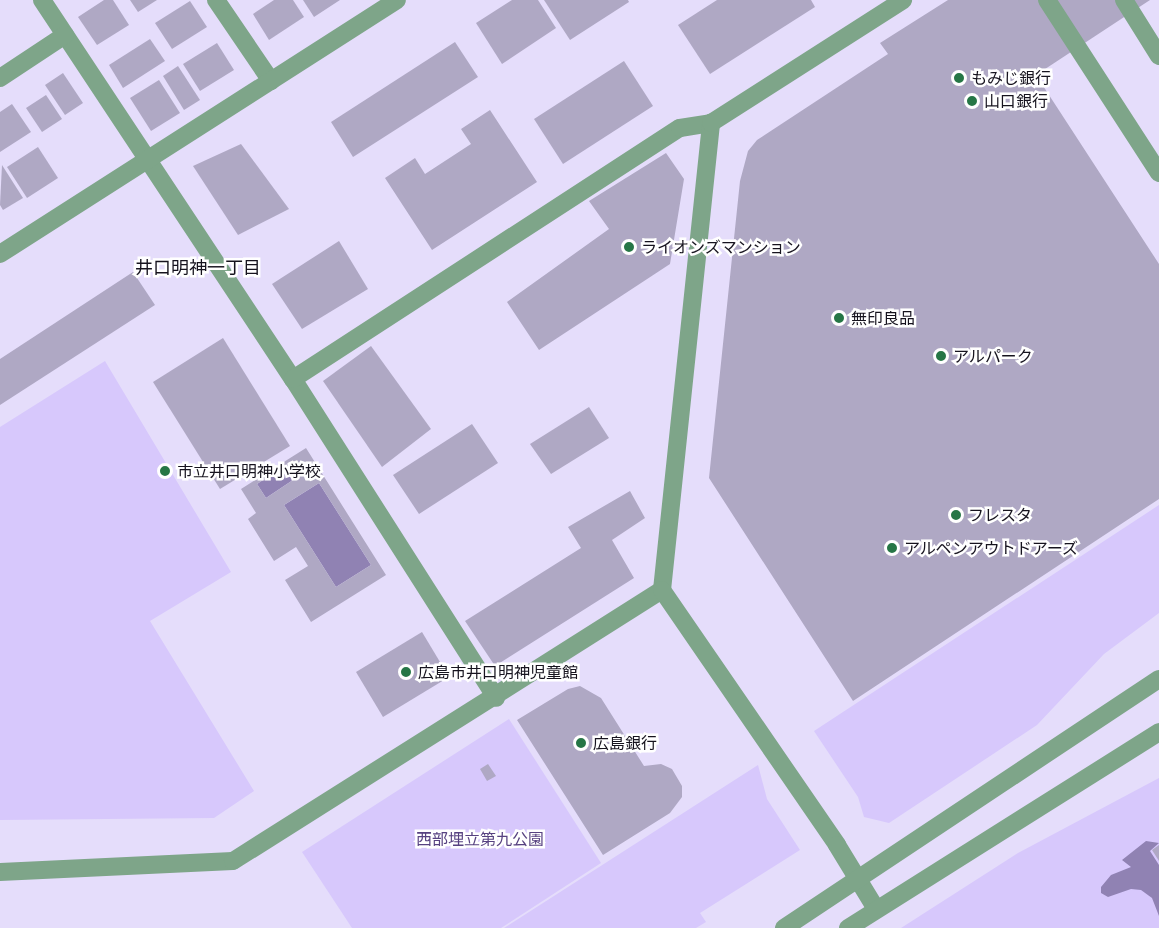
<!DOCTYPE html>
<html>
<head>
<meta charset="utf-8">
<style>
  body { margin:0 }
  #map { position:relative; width:1159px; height:928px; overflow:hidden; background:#e5ddfb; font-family:Barlow,"Noto Sans JP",sans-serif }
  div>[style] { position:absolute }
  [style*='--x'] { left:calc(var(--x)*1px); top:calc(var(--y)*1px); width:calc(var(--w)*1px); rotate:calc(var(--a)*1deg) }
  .green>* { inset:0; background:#d7c8fc }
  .water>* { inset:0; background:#9082b3 }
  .building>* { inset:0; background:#afa8c4 }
  .minor>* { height:18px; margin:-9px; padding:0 9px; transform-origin:9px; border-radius:9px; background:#7ea589 }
  .tertiary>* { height:18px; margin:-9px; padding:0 9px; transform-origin:9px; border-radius:9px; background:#7ea589 }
  .dots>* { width:16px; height:16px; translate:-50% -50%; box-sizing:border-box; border:3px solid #fff; border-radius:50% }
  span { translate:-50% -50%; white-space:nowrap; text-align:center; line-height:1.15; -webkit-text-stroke:5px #fff; paint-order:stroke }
  .poi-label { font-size:16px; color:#16131e }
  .left { translate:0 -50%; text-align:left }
  .park-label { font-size:16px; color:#574281 }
  .neighbourhood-label { font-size:18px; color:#16131e }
</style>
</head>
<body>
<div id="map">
  <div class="green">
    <div style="clip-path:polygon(105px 361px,231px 572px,150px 621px,254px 791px,214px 818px,0 820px,0 427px)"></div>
    <div style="clip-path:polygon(1159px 505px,1159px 613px,1104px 654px,1037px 725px,889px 823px,864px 817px,858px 797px,814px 731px)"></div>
    <div style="clip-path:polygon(509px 719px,601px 863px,501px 928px,352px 928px,302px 852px)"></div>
    <div style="clip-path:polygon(758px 765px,767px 799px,800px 850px,700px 913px,706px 922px,696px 928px,504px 928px)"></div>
    <div style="clip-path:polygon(1159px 778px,1159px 928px,901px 928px,1018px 853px)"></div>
  </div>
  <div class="water">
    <div style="clip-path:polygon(287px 464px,296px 478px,266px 498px,257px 484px)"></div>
    <div style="clip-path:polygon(319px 483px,371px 565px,336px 587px,284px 505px)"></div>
    <div style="clip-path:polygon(1146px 841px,1159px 843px,1150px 851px,1159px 865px,1159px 916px,1152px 898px,1141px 890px,1131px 889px,1108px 897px,1101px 893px,1101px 887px,1111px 875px,1131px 867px,1122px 860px)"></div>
  </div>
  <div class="building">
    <div style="clip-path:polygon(104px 0,113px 0,129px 25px,97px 45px,78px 17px)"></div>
    <div style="clip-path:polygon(130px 0,157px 0,138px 12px)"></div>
    <div style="clip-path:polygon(274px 0,293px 0,304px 17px,269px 40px,253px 14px)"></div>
    <div style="clip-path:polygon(303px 0,340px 0,314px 17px)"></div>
    <div style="clip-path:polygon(512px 0,538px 0,556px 28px,502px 64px,476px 23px)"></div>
    <div style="clip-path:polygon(544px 0,628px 0,629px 2px,570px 40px)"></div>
    <div style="clip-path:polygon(717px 0,811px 0,815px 7px,710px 74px,678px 25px)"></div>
    <div style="clip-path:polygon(948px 0,1150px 0,1036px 75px,1159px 264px,1159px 499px,853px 701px,709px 478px,740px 181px,748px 151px,757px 140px,888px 54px,880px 43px)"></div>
    <div style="clip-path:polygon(190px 1px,207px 27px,172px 49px,155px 23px)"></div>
    <div style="clip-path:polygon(150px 39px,165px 61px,123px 88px,109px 65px)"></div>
    <div style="clip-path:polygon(455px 42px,478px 77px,353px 157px,331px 122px)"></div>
    <div style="clip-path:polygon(217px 43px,234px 70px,200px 91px,183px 64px)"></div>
    <div style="clip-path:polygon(624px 61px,653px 106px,563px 164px,534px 119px)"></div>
    <div style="clip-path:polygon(178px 66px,200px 100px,184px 110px,163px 76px)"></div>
    <div style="clip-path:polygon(63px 73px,83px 103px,65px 115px,45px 85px)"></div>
    <div style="clip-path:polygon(159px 80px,180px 113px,151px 131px,130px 98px)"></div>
    <div style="clip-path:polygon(46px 95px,62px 119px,42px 132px,26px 108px)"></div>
    <div style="clip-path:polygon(12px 104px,31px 132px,0 152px,0 112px)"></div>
    <div style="clip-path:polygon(490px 110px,537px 182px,432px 250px,385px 178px,415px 158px,425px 174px,471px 144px,461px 129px)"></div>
    <div style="clip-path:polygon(241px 144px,289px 209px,238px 235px,193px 166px)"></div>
    <div style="clip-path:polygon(38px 147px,58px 178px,27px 198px,7px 167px)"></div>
    <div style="clip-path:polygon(666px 153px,684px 179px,670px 264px,539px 350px,507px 302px,609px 229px,589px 201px)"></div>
    <div style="clip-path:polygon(2px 165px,23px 198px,3px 210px,0 205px)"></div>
    <div style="clip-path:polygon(339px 241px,368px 289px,302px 329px,272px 284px)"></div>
    <div style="clip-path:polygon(133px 272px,155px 305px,0 405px,0 359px)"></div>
    <div style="clip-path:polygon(223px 338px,290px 446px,220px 489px,153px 382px)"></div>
    <div style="clip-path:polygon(371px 346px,431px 429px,382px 467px,323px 381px)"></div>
    <div style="clip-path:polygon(589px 407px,609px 438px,551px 474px,530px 444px)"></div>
    <div style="clip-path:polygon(472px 424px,498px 463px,419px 514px,393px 475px)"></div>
    <div style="clip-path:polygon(evenodd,306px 448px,386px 575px,311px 622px,285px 580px,308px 566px,296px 547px,274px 561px,248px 519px,256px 513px,241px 489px,306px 448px,287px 464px,296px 478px,266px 498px,257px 484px,287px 464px,306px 448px,319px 483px,371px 565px,336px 587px,284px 505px,319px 483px)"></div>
    <div style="clip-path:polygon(630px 491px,645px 518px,612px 540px,634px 578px,495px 666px,465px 621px,581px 548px,568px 527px)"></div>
    <div style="clip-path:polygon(422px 632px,449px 677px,383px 717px,356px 672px)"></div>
    <div style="clip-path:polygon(580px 686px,601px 698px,644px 766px,661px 764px,672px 769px,682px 786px,682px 797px,670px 813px,603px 855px,517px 720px,568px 689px)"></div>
    <div style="clip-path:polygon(488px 764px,496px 776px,487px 781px,480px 769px)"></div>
    <div style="clip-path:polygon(1159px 845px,1159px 861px,1152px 850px)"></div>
  </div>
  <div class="minor">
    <div style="--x:42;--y:0;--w:455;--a:56.5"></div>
    <div style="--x:293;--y:379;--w:378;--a:57.5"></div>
    <div style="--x:216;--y:0;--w:98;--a:55.8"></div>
    <div style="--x:0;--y:78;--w:78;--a:-33.5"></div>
    <div style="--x:0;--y:254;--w:471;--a:-32.6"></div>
    <div style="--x:293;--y:379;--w:461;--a:-33"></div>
    <div style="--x:680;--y:128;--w:31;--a:-9"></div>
    <div style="--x:0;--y:872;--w:233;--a:-2.7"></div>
    <div style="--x:233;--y:861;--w:507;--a:-32.28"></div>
    <div style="--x:662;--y:590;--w:470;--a:-84"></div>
    <div style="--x:711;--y:123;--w:228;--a:-32.6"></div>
  </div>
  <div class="tertiary">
    <div style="--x:1047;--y:0;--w:206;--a:57.1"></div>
    <div style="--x:1124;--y:0;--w:66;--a:58"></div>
    <div style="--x:662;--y:590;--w:309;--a:55.5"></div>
    <div style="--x:837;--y:845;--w:75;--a:58.6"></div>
    <div style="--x:784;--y:928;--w:450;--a:-33.6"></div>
    <div style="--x:848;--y:928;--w:368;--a:-32.2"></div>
  </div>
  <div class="dots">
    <div style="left:959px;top:78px;background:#267646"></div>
    <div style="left:972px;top:101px;background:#267646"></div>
    <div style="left:629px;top:247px;background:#267646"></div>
    <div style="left:839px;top:318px;background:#267646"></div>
    <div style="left:941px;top:356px;background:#267646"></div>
    <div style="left:165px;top:471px;background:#267646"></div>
    <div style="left:956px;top:515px;background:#267646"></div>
    <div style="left:892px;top:548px;background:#267646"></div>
    <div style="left:406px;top:672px;background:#267646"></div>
    <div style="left:581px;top:743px;background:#267646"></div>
  </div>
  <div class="poi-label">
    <span class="left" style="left:971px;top:78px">もみじ銀行</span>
    <span class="left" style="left:984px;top:101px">山口銀行</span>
    <span class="left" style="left:641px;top:247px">ライオンズマンション</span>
    <span class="left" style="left:851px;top:318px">無印良品</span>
    <span class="left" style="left:953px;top:356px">アルパーク</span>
    <span class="left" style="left:177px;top:471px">市立井口明神小学校</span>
    <span class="left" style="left:968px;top:515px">フレスタ</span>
    <span class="left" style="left:904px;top:548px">アルペンアウトドアーズ</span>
    <span class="left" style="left:418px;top:672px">広島市井口明神児童館</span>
    <span class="left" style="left:593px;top:743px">広島銀行</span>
  </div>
  <div class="park-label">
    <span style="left:480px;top:839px">西部埋立第九公園</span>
  </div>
  <div class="neighbourhood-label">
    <span style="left:198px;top:267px">井口明神一丁目</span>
  </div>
</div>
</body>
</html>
